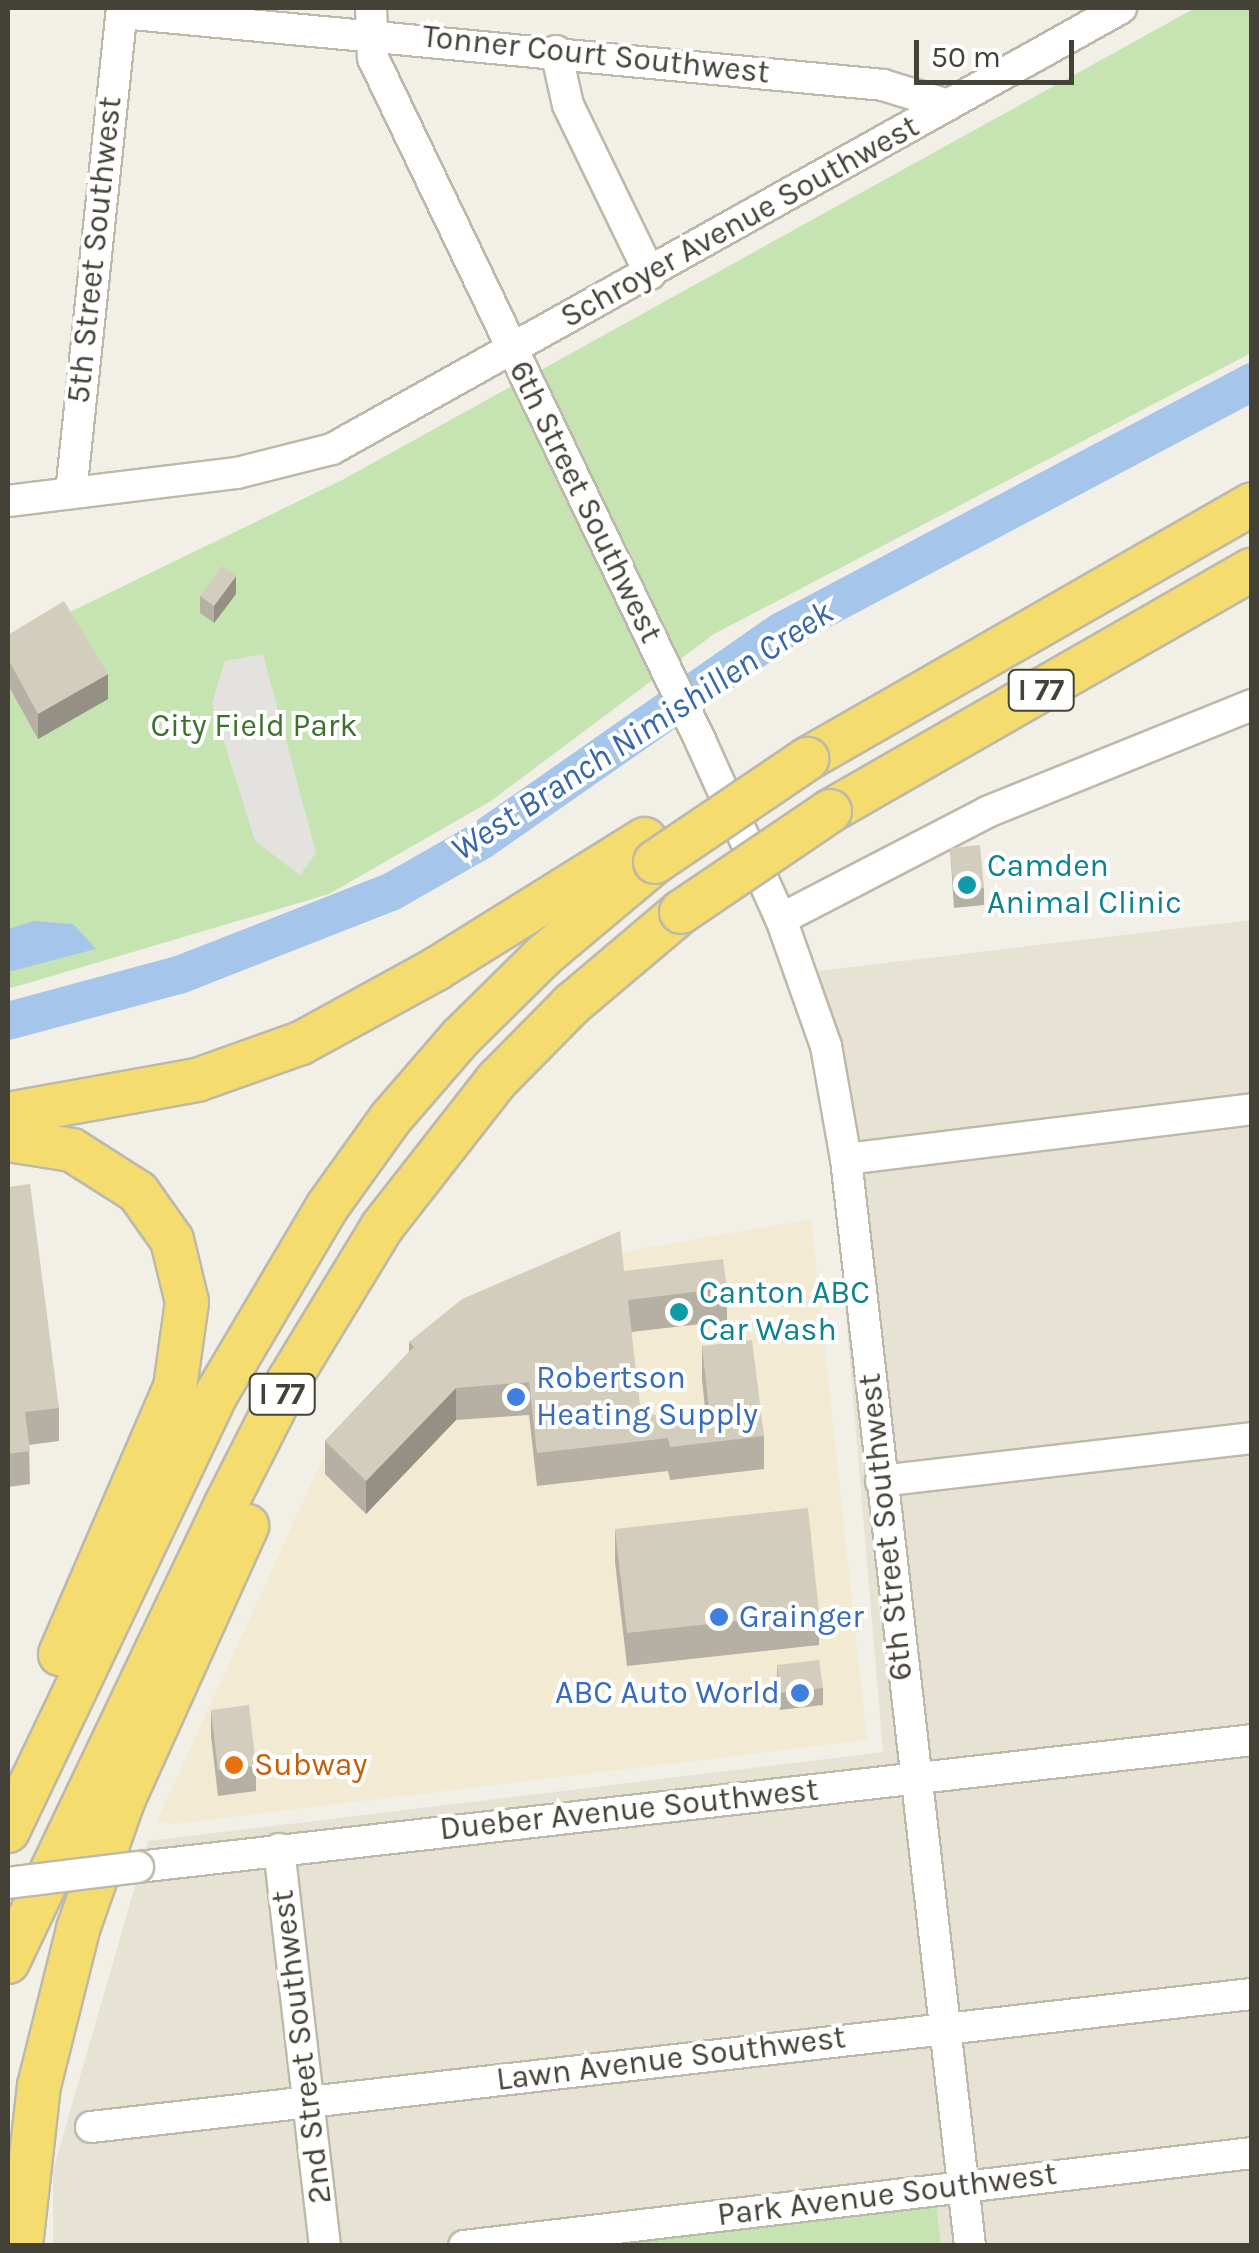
<!DOCTYPE html>
<html>
<head>
<meta charset="utf-8">
<style>
  body { margin:0 }
  #map { position:relative; width:1259px; height:2253px; overflow:hidden; background:#f2f0e6; font-family:Karla,sans-serif }
  div>[style] { position:absolute }
  [style*='--x'] { left:calc(var(--x)*1px); top:calc(var(--y)*1px); width:calc(var(--w)*1px); rotate:calc(var(--a)*1deg) }
  .residential>* { inset:0; background:#e6e3d5 }
  .commercial>* { inset:0; background:#f3ead3 }
  .green>* { inset:0; background:#c6e4b2 }
  .parking>* { inset:0; background:#e3e2de }
  .water>* { inset:0; background:#a6c5eb }
  .river>* { height:38px; margin:-19px; padding:0 19px; transform-origin:19px; border-radius:19px; background:#a6c5eb }
  .roads { filter:drop-shadow(2px 0 #bdb9aa) drop-shadow(-2px 0 #bdb9aa) drop-shadow(0 2px #bdb9aa) drop-shadow(0 -2px #bdb9aa) }
  .minor>* { height:30px; margin:-15px; padding:0 15px; transform-origin:15px; border-radius:15px; background:#fff }
  .highway>* { height:42px; margin:-21px; padding:0 21px; transform-origin:21px; border-radius:21px; background:#f4dc6f }
  .bridges { filter:drop-shadow(2px 0 #bdb9aa) drop-shadow(-2px 0 #bdb9aa) drop-shadow(0 2px #bdb9aa) drop-shadow(0 -2px #bdb9aa) }
  .minor-bridge>* { height:30px; margin:-15px; padding:0 15px; transform-origin:15px; border-radius:15px; background:#fff }
  .highway-bridge>* { height:42px; margin:-21px; padding:0 21px; transform-origin:21px; border-radius:21px; background:#f4dc6f }
  .wall>* { inset:0; background:#b5b0a3 }
  .shaded-wall>* { inset:0; background:#949084 }
  .building>* { inset:0; background:#d3cdbd }
  .dots>* { width:28px; height:28px; translate:-50% -50%; box-sizing:border-box; border:5px solid #fff; border-radius:50% }
  span { translate:-50% -50%; white-space:nowrap; text-align:center; line-height:1.15; -webkit-text-stroke:8px #fff; paint-order:stroke }
  .shield-label span { padding:2px 8px; background:#fff; border:2px solid; border-radius:8px; -webkit-text-stroke-width:0 }
  .shield-label { font-size:30px; color:#444136; font-weight:700 }
  .street-label { font-size:32px; color:#444136 }
  .park-label { font-size:32px; color:#3d722d }
  .culture-label { font-size:32px; color:#0d838f }
  .left { translate:0 -50%; text-align:left }
  .shop-label { font-size:32px; color:#366cbe }
  .right { translate:-100% -50%; text-align:right }
  .food-label { font-size:32px; color:#c56008 }
  .water-label { font-size:35px; color:#3668a9; font-style:italic }
  .frame { position:absolute; inset:0; border:10px solid #444136; pointer-events:none }
  .scale { position:absolute; left:914px; top:40px; width:160px; height:45px; box-sizing:border-box; border:5px solid #444136; border-top:0; padding-left:12px; font-size:30px; line-height:35px; white-space:nowrap; color:#444136; -webkit-text-stroke:8px #fff; paint-order:stroke }
</style>
</head>
<body>
<div id="map">
  <div class="residential">
    <div style="clip-path:polygon(1251px 920px,1251px 2245px,53px 2246px,53px 2170px,148px 1841px,883px 1752px,817px 971px)"></div>
  </div>
  <div class="commercial">
    <div style="clip-path:polygon(811px 1219px,867px 1740px,174px 1824px,157px 1821px,322px 1460px,387px 1385px,505px 1292px,639px 1249px)"></div>
  </div>
  <div class="green">
    <div style="clip-path:polygon(1195px 8px,1251px 8px,1251px 353px,714px 634px,491px 801px,329px 894px,8px 989px,8px 642px,342px 480px)"></div>
    <div style="clip-path:polygon(936px 2203px,941px 2245px,583px 2246px)"></div>
  </div>
  <div class="parking">
    <div style="clip-path:polygon(263px 654px,316px 853px,300px 875px,255px 841px,212px 703px,225px 661px)"></div>
  </div>
  <div class="water">
    <div style="clip-path:polygon(33px 921px,73px 924px,96px 949px,8px 972px,8px 929px)"></div>
  </div>
  <div class="river">
    <div style="--x:8;--y:1021;--w:177;--a:-15.1"></div>
    <div style="--x:179;--y:975;--w:228;--a:-21.4"></div>
    <div style="--x:391;--y:892;--w:105;--a:-29.7"></div>
    <div style="--x:482;--y:840;--w:366;--a:-34.9"></div>
    <div style="--x:782;--y:631;--w:532;--a:-27.91"></div>
  </div>
  <div class="roads">
    <div class="minor">
      <div style="--x:371;--y:8;--w:50;--a:87.7"></div>
      <div style="--x:373;--y:58;--w:756;--a:64.38"></div>
      <div style="--x:700;--y:740;--w:196;--a:65.7"></div>
      <div style="--x:781;--y:919;--w:135;--a:70.5"></div>
      <div style="--x:826;--y:1046;--w:115;--a:80"></div>
      <div style="--x:846;--y:1159;--w:1094;--a:83.49"></div>
      <div style="--x:122;--y:13;--w:764;--a:5.4"></div>
      <div style="--x:883;--y:85;--w:68;--a:17.1"></div>
      <div style="--x:556;--y:51;--w:55;--a:77.5"></div>
      <div style="--x:568;--y:105;--w:188;--a:64.1"></div>
      <div style="--x:71;--y:493;--w:488;--a:-84"></div>
      <div style="--x:8;--y:501;--w:231;--a:-7"></div>
      <div style="--x:237;--y:473;--w:98;--a:-14.2"></div>
      <div style="--x:332;--y:449;--w:904;--a:-29.2"></div>
      <div style="--x:781;--y:919;--w:232;--a:-27.4"></div>
      <div style="--x:987;--y:812;--w:286;--a:-22"></div>
      <div style="--x:846;--y:1159;--w:409;--a:-7"></div>
      <div style="--x:881;--y:1481;--w:373;--a:-6.6"></div>
      <div style="--x:279;--y:1849;--w:400;--a:83.4"></div>
      <div style="--x:138;--y:1867;--w:1121;--a:-6.5"></div>
      <div style="--x:91;--y:2127;--w:1169;--a:-6.54"></div>
      <div style="--x:464;--y:2246;--w:793;--a:-6.73"></div>
    </div>
    <div class="highway">
      <div style="--x:807;--y:759;--w:513;--a:-29.81"></div>
      <div style="--x:830;--y:811;--w:486;--a:-29.8"></div>
      <div style="--x:8;--y:1114;--w:192;--a:-10.2"></div>
      <div style="--x:197;--y:1080;--w:110;--a:-19.6"></div>
      <div style="--x:301;--y:1043;--w:154;--a:-28.7"></div>
      <div style="--x:436;--y:969;--w:246;--a:-31.9"></div>
      <div style="--x:8;--y:1140;--w:65;--a:8.9"></div>
      <div style="--x:72;--y:1150;--w:78;--a:32.5"></div>
      <div style="--x:138;--y:1192;--w:59;--a:54.7"></div>
      <div style="--x:172;--y:1240;--w:64;--a:76.4"></div>
      <div style="--x:187;--y:1302;--w:86;--a:98"></div>
      <div style="--x:175;--y:1387;--w:291;--a:113.3"></div>
      <div style="--x:8;--y:1831;--w:485;--a:-64.5"></div>
      <div style="--x:217;--y:1393;--w:216;--a:-59.4"></div>
      <div style="--x:327;--y:1207;--w:108;--a:-54.4"></div>
      <div style="--x:390;--y:1119;--w:108;--a:-49.1"></div>
      <div style="--x:461;--y:1037;--w:115;--a:-44.6"></div>
      <div style="--x:543;--y:956;--w:146;--a:-40"></div>
      <div style="--x:8;--y:1962;--w:507;--a:-64.55"></div>
      <div style="--x:226;--y:1504;--w:139;--a:-63.1"></div>
      <div style="--x:289;--y:1380;--w:179;--a:-58.7"></div>
      <div style="--x:382;--y:1227;--w:187;--a:-52"></div>
      <div style="--x:497;--y:1080;--w:107;--a:-45.4"></div>
      <div style="--x:572;--y:1004;--w:143;--a:-40.2"></div>
      <div style="--x:21;--y:2246;--w:161;--a:-83.6"></div>
      <div style="--x:39;--y:2086;--w:162;--a:-76"></div>
      <div style="--x:78;--y:1929;--w:136;--a:-70.6"></div>
      <div style="--x:123;--y:1801;--w:302;--a:-65.7"></div>
    </div>
  </div>
  <div class="bridges">
    <div class="minor-bridge">
      <div style="--x:8;--y:1883;--w:131;--a:-7"></div>
    </div>
    <div class="highway-bridge">
      <div style="--x:655;--y:862;--w:184;--a:-34.1"></div>
      <div style="--x:681;--y:912;--w:180;--a:-34.1"></div>
    </div>
  </div>
  <div class="wall">
    <div style="clip-path:polygon(236px 594px,214px 623px,200px 613px,200px 596px)"></div>
    <div style="clip-path:polygon(8px 635px,108px 699px,38px 739px,8px 685px)"></div>
    <div style="clip-path:polygon(950px 848px,984px 888px,984px 905px,954px 908px)"></div>
    <div style="clip-path:polygon(8px 1187px,59px 1408px,59px 1441px,29px 1445px,30px 1484px,8px 1487px)"></div>
    <div style="clip-path:polygon(624px 1271px,727px 1288px,727px 1321px,631px 1332px,641px 1417px,705px 1409px,702px 1379px,702px 1346px,764px 1436px,764px 1469px,670px 1480px,668px 1471px,537px 1486px,529px 1415px,456px 1420px,366px 1514px,325px 1474px,325px 1441px,409px 1352px,409px 1342px)"></div>
    <div style="clip-path:polygon(615px 1529px,819px 1612px,819px 1645px,627px 1666px,615px 1562px)"></div>
    <div style="clip-path:polygon(777px 1665px,823px 1688px,823px 1705px,780px 1710px,777px 1682px)"></div>
    <div style="clip-path:polygon(211px 1710px,256px 1766px,256px 1791px,218px 1796px,211px 1736px)"></div>
  </div>
  <div class="shaded-wall">
    <div style="clip-path:polygon(236px 576px,236px 594px,214px 623px,214px 606px)"></div>
    <div style="clip-path:polygon(108px 674px,108px 699px,38px 739px,38px 714px)"></div>
    <div style="clip-path:polygon(456px 1388px,456px 1420px,366px 1514px,366px 1481px)"></div>
  </div>
  <div class="building">
    <div style="clip-path:polygon(222px 566px,236px 576px,214px 606px,200px 596px)"></div>
    <div style="clip-path:polygon(64px 601px,108px 674px,38px 714px,8px 659px,8px 635px)"></div>
    <div style="clip-path:polygon(980px 845px,984px 888px,954px 891px,950px 848px)"></div>
    <div style="clip-path:polygon(30px 1184px,59px 1408px,25px 1412px,30px 1451px,8px 1454px,8px 1187px)"></div>
    <div style="clip-path:polygon(620px 1231px,624px 1271px,723px 1259px,727px 1288px,628px 1300px,641px 1417px,709px 1409px,702px 1346px,752px 1340px,764px 1436px,670px 1447px,668px 1438px,537px 1453px,529px 1382px,456px 1388px,366px 1481px,325px 1441px,414px 1347px,409px 1342px,462px 1299px)"></div>
    <div style="clip-path:polygon(808px 1508px,819px 1612px,627px 1633px,615px 1529px)"></div>
    <div style="clip-path:polygon(819px 1660px,823px 1688px,780px 1693px,777px 1665px)"></div>
    <div style="clip-path:polygon(249px 1705px,256px 1766px,218px 1770px,211px 1710px)"></div>
  </div>
  <div class="dots">
    <div style="left:967px;top:885px;background:#0f9aa8"></div>
    <div style="left:679px;top:1312px;background:#0f9aa8"></div>
    <div style="left:516px;top:1397px;background:#3f7fe0"></div>
    <div style="left:719px;top:1617px;background:#3f7fe0"></div>
    <div style="left:800px;top:1693px;background:#3f7fe0"></div>
    <div style="left:234px;top:1765px;background:#e8710a"></div>
  </div>
  <div class="shield-label">
    <span style="left:1041px;top:690px">I 77</span>
    <span style="left:282px;top:1394px">I 77</span>
  </div>
  <div class="street-label">
    <span style="left:596px;top:55px;rotate:6deg">Tonner Court Southwest</span>
    <span style="left:740px;top:222px;rotate:-29deg">Schroyer Avenue Southwest</span>
    <span style="left:95px;top:250px;rotate:-84deg">5th Street Southwest</span>
    <span style="left:585px;top:502px;rotate:64deg">6th Street Southwest</span>
    <span style="left:886px;top:1527px;rotate:-96deg">6th Street Southwest</span>
    <span style="left:629px;top:1810px;rotate:-6deg">Dueber Avenue Southwest</span>
    <span style="left:302px;top:2047px;rotate:-97deg">2nd Street Southwest</span>
    <span style="left:671px;top:2059px;rotate:-7deg">Lawn Avenue Southwest</span>
    <span style="left:887px;top:2195px;rotate:-7deg">Park Avenue Southwest</span>
  </div>
  <div class="park-label">
    <span style="left:254px;top:726px">City Field Park</span>
  </div>
  <div class="culture-label">
    <span class="left" style="left:987px;top:885px">Camden<br>Animal Clinic</span>
    <span class="left" style="left:699px;top:1312px">Canton ABC<br>Car Wash</span>
  </div>
  <div class="shop-label">
    <span class="left" style="left:536px;top:1397px">Robertson<br>Heating Supply</span>
    <span class="left" style="left:739px;top:1617px">Grainger</span>
    <span class="right" style="left:780px;top:1693px">ABC Auto World</span>
  </div>
  <div class="food-label">
    <span class="left" style="left:254px;top:1765px">Subway</span>
  </div>
  <div class="water-label">
    <span style="left:642px;top:731px;rotate:-33deg">West Branch Nimishillen Creek</span>
  </div>
  <div class="frame"></div>
  <div class="scale">50 m</div>
</div>
</body>
</html>
